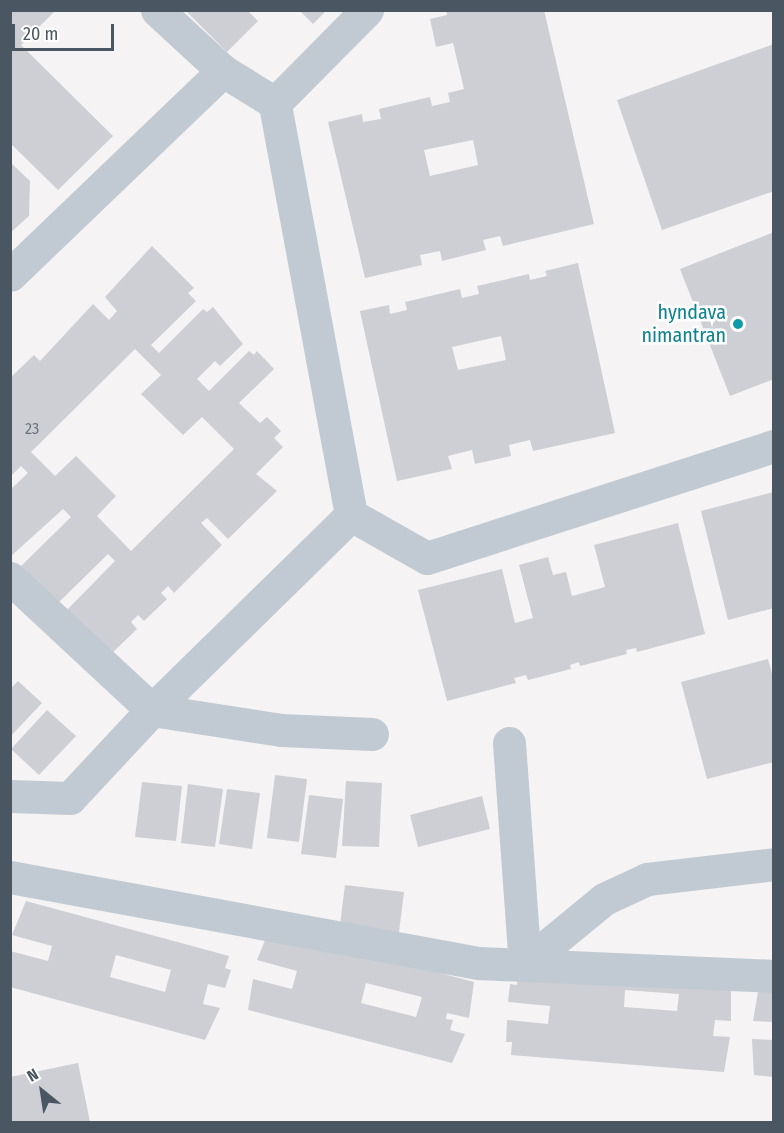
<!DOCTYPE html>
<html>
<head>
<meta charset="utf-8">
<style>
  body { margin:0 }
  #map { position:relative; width:784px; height:1133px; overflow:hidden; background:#f5f3f3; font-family:"Fira Sans Condensed",sans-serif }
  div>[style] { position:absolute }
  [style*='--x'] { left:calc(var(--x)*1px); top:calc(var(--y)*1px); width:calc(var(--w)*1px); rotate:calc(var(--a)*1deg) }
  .building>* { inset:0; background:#cdcfd5 }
  .minor>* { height:33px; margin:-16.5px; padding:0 16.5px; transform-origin:16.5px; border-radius:16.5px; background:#c1cad2 }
  .dots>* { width:16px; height:16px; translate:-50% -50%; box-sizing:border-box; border:3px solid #fff; border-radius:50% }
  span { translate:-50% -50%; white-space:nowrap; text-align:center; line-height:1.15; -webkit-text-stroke:5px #fff; paint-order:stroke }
  .number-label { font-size:16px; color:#6b747e }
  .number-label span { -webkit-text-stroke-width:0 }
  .culture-label { font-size:20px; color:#0d838f }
  .right { translate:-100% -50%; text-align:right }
  .frame { position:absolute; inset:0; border:12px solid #4a5661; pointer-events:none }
  .north { position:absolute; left:12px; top:1061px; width:60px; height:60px; -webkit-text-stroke:4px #fff; paint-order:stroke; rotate:330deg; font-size:16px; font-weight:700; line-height:24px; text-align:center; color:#4a5661 }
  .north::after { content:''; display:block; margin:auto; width:21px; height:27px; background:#4a5661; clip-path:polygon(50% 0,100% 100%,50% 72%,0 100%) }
  .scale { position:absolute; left:12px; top:24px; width:102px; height:27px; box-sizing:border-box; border:3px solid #4a5661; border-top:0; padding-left:8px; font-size:18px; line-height:21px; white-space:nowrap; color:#4a5661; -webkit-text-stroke:4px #fff; paint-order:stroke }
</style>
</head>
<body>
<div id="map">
  <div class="building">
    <div style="clip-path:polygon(10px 10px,56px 10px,21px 45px,113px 136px,58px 190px,10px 143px)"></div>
    <div style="clip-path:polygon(185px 10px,247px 10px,258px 21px,227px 52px)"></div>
    <div style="clip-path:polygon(299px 10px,327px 10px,313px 24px)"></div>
    <div style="clip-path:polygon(evenodd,446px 10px,544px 10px,594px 224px,503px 246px,500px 236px,483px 240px,486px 250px,442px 261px,440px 251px,420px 255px,422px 265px,365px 278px,328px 122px,362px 114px,363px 122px,381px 119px,379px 109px,430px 97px,432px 106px,450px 102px,448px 93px,464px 89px,453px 43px,436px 47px,430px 19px,447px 15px,446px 10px,473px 140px,478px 165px,430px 176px,424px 150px,473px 140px)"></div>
    <div style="clip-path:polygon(774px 44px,774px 191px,662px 230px,617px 100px)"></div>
    <div style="clip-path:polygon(10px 162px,30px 181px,29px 216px,10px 233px)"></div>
    <div style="clip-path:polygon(774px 232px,774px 379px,730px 396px,680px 269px)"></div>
    <div style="clip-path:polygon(evenodd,152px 246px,194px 288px,188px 293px,196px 301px,151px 345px,159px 353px,203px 309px,207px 312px,213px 307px,243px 344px,220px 366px,215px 361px,197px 379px,209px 391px,249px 351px,254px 355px,257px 351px,274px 369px,239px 403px,260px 423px,267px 417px,281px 431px,274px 438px,283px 447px,256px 474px,277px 491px,228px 539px,207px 518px,201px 523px,222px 545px,174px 593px,168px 586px,161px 593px,167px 599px,144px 621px,138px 615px,131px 622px,137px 629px,109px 656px,65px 612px,115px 561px,108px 554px,57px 604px,20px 567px,71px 517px,63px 509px,10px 557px,10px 490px,28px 473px,21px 466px,10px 477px,10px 378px,34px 355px,40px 361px,93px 304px,109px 320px,117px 311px,105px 297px,152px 246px,135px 349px,161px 375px,141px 394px,183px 435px,202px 417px,234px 449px,131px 551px,97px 516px,116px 496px,76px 456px,55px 476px,31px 452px,135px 349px)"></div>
    <div style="clip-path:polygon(evenodd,578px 263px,615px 433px,533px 451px,530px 440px,509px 445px,511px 456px,475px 464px,472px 450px,448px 456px,452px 469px,397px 481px,360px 311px,389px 305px,390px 314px,407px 310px,405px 302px,460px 289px,462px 298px,479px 294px,477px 286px,529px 274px,530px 280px,547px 276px,545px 271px,578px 263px,501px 336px,506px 360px,458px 370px,452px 347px,501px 336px)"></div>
    <div style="clip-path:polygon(774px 492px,774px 608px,728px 620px,701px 511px)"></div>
    <div style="clip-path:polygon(678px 523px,705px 634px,637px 652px,636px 648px,626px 650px,627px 654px,580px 666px,579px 662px,570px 665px,571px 669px,528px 680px,526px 675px,514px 678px,516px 683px,447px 701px,418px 590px,502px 569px,515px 623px,533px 618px,519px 565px,548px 557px,553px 575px,566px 572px,572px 596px,605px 587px,594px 545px)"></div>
    <div style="clip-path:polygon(768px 659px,774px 681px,774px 762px,707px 779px,681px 682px)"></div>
    <div style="clip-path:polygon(18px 681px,42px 703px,10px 737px,10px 689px)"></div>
    <div style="clip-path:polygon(47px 710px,76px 736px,39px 775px,11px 749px)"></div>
    <div style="clip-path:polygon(275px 775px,307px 779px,299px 842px,267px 838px)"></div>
    <div style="clip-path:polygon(346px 781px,382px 783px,379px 847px,342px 846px)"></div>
    <div style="clip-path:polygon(142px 782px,182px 786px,176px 841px,135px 837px)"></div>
    <div style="clip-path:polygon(188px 784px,223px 789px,215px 847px,181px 843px)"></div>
    <div style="clip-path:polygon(227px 789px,260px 793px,252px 849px,219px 844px)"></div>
    <div style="clip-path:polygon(309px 795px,343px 799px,336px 858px,301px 854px)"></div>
    <div style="clip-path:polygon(482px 796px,490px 829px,418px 847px,410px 815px)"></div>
    <div style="clip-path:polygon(345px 885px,404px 892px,398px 940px,339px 933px)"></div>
    <div style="clip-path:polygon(evenodd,26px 901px,229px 956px,225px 968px,231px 970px,225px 988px,208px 984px,203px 1004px,220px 1008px,205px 1040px,10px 987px,10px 951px,48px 961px,52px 946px,12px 935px,26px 901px,116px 955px,171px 970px,165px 992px,110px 977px,116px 955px)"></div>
    <div style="clip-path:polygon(evenodd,270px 928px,474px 982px,469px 1018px,447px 1013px,446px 1019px,453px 1020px,450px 1030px,465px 1034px,452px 1063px,248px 1010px,253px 979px,292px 989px,297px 971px,257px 960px,270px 928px,366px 983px,422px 997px,416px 1017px,361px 1003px,366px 983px)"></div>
    <div style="clip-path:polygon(evenodd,518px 968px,731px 984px,731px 1021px,715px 1020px,713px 1036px,730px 1037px,724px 1072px,511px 1055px,512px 1042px,506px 1042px,507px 1020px,548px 1024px,550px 1006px,508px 1002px,510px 984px,517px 985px,518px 968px,625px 990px,679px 994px,677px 1011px,624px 1007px,625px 990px)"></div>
    <div style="clip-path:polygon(759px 986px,774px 987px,774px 1022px,753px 1021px)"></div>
    <div style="clip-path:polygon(752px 1039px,774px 1040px,774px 1077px,754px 1075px)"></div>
    <div style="clip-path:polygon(78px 1063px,90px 1122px,10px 1122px,10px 1077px)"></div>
  </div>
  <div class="minor">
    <div style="--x:157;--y:10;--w:90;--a:42.7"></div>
    <div style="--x:223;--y:71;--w:61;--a:31.6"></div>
    <div style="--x:10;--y:275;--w:295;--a:-43.8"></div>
    <div style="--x:351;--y:515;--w:419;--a:-100.5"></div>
    <div style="--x:275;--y:103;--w:131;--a:-45.3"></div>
    <div style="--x:10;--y:578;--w:194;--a:42.9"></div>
    <div style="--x:152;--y:710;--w:120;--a:133"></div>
    <div style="--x:70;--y:798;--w:60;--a:-178.1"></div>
    <div style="--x:152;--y:710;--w:279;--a:-44.4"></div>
    <div style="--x:351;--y:515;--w:87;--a:29.5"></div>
    <div style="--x:427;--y:558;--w:365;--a:-17.9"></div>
    <div style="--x:152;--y:710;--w:131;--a:8.8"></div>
    <div style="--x:281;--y:730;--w:91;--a:2.5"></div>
    <div style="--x:509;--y:743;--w:222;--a:85.9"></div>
    <div style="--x:10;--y:877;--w:476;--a:10.4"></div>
    <div style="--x:478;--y:963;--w:296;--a:2.5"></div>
    <div style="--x:525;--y:964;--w:102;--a:-39.4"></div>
    <div style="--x:604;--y:899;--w:47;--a:-24.9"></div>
    <div style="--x:647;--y:879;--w:128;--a:-6.7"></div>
  </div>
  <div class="dots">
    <div style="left:738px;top:324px;background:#0f9aa8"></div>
  </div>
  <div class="number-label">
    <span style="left:32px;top:429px">23</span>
  </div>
  <div class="culture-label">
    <span class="right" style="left:726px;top:324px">hyndava<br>nimantran</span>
  </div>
  <div class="frame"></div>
  <div class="north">N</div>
  <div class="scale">20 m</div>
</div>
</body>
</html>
